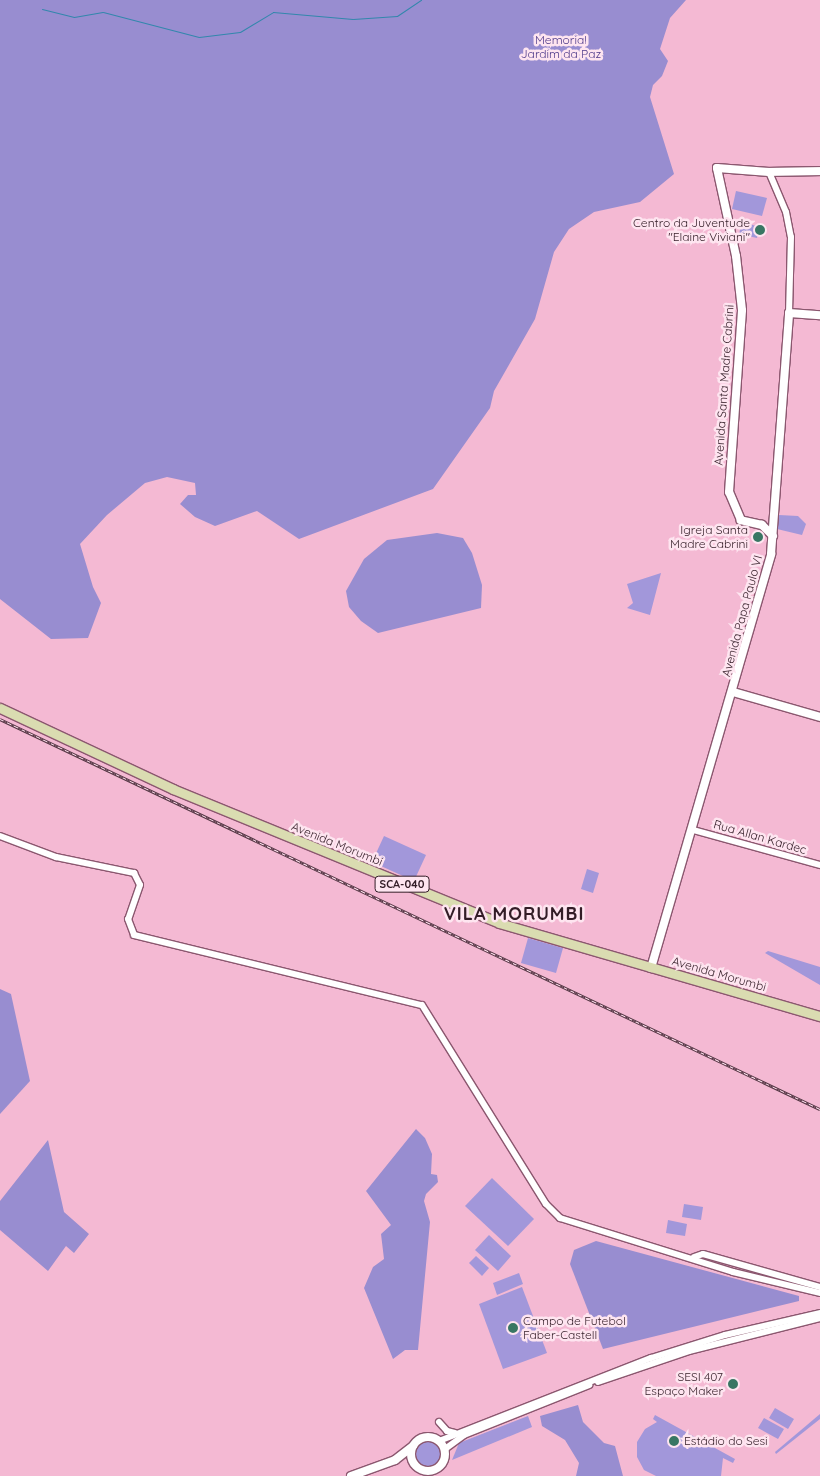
<!DOCTYPE html>
<html>
<head>
<meta charset="utf-8">
<style>
  body { margin:0 }
  #map { position:relative; width:820px; height:1476px; overflow:hidden; background:#f4b9d3; font-family:Quicksand,sans-serif }
  div>[style] { position:absolute }
  [style*='--x'] { left:calc(var(--x)*1px); top:calc(var(--y)*1px); width:calc(var(--w)*1px); rotate:calc(var(--a)*1deg) }
  .green>* { inset:0; background:#a297da }
  .round { border-radius:50% }
  .forest>* { inset:0; background:#988dd0 }
  .stream>* { height:1px; margin:-0.5px; padding:0 0.5px; transform-origin:0.5px; border-radius:0.5px; background:#3287ac }
  .roads { filter:drop-shadow(1px 0 #8b576f) drop-shadow(-1px 0 #8b576f) drop-shadow(0 1px #8b576f) drop-shadow(0 -1px #8b576f) }
  .tertiary>* { height:6px; margin:-3px; padding:0 3px; transform-origin:3px; border-radius:3px; background:#fff }
  .secondary>* { height:8px; margin:-4px; padding:0 4px; transform-origin:4px; border-radius:4px; background:#fff }
  .secondary>.ring { margin:-4px; padding:0; box-sizing:content-box; background:none; border:8px solid #fff; border-radius:50% }
  .primary>* { height:9px; margin:-4.5px; padding:0 4.5px; transform-origin:4.5px; border-radius:4.5px; background:#dadcb1 }
  .rail>* { height:3px; margin-top:-1.5px; transform-origin:0; background:repeating-linear-gradient(90deg,#fee5f0 0 4px,#533744 0 8px); box-sizing:border-box; border-block:1px solid #533744 }
  .dots>* { width:14px; height:14px; translate:-50% -50%; box-sizing:border-box; border:2px solid #fee5f0; border-radius:50% }
  span { translate:-50% -50%; white-space:nowrap; text-align:center; line-height:1.15; -webkit-text-stroke:5px #fee5f0; paint-order:stroke }
  .shield-label span { padding:1px 4px; background:#fee5f0; border:1px solid; border-radius:4px; -webkit-text-stroke-width:0 }
  .shield-label { font-size:11px; color:#331d27; font-weight:700 }
  .park-label { font-size:12px; color:#4d3989 }
  .poi-label { font-size:12px; color:#331d27 }
  .right { translate:-100% -50%; text-align:right }
  .left { translate:0 -50%; text-align:left }
  .street-label { font-size:12px; color:#331d27 }
  .district-label { font-size:18px; color:#331d27; font-weight:700; letter-spacing:1px }
</style>
</head>
<body>
<div id="map">
  <div class="green">
    <div style="clip-path:polygon(736px 191px,767px 198px,762px 216px,732px 209px)"></div>
    <div style="clip-path:polygon(742px 222px,760px 227px,757px 238px,739px 234px)"></div>
    <div style="clip-path:polygon(779px 515px,798px 516px,806px 524px,802px 535px,777px 529px)"></div>
    <div style="clip-path:polygon(661px 573px,650px 615px,627px 608px,633px 603px,627px 584px)"></div>
    <div style="clip-path:polygon(384px 836px,426px 855px,414px 881px,372px 862px)"></div>
    <div style="clip-path:polygon(587px 869px,599px 873px,593px 893px,581px 889px)"></div>
    <div style="clip-path:polygon(528px 938px,563px 948px,556px 973px,521px 963px)"></div>
    <div style="clip-path:polygon(768px 951px,820px 967px,820px 985px,765px 953px)"></div>
    <div style="clip-path:polygon(492px 1178px,534px 1219px,508px 1246px,465px 1206px)"></div>
    <div style="clip-path:polygon(684px 1204px,703px 1207px,701px 1220px,682px 1217px)"></div>
    <div style="clip-path:polygon(668px 1220px,687px 1224px,685px 1236px,666px 1233px)"></div>
    <div style="clip-path:polygon(489px 1235px,511px 1256px,498px 1271px,475px 1250px)"></div>
    <div style="clip-path:polygon(476px 1256px,489px 1268px,482px 1276px,469px 1263px)"></div>
    <div style="clip-path:polygon(519px 1273px,523px 1284px,497px 1295px,493px 1283px)"></div>
    <div style="clip-path:polygon(522px 1287px,547px 1353px,503px 1369px,479px 1304px)"></div>
    <div style="clip-path:polygon(775px 1408px,794px 1419px,788px 1429px,769px 1418px)"></div>
    <div style="clip-path:polygon(820px 1414px,820px 1419px,776px 1454px,775px 1452px)"></div>
    <div style="clip-path:polygon(655px 1415px,735px 1459px,733px 1463px,723px 1458px,721px 1476px,656px 1476px,644px 1470px,637px 1457px,637px 1442px,645px 1429px,657px 1422px,653px 1419px)"></div>
    <div style="clip-path:polygon(528px 1416px,532px 1427px,452px 1460px,459px 1443px)"></div>
    <div style="clip-path:polygon(764px 1418px,784px 1429px,778px 1439px,758px 1428px)"></div>
    <div class="round" style="left:416px;top:1441px;width:26px;height:26px"></div>
  </div>
  <div class="forest">
    <div style="clip-path:polygon(0 0,686px 0,670px 18px,660px 49px,668px 61px,662px 76px,653px 85px,650px 97px,674px 174px,640px 202px,594px 212px,569px 229px,554px 252px,535px 319px,494px 391px,490px 408px,433px 489px,299px 539px,257px 511px,215px 526px,195px 517px,180px 504px,188px 495px,196px 495px,195px 483px,167px 477px,145px 483px,107px 515px,80px 544px,93px 587px,101px 603px,88px 638px,51px 639px,0 599px)"></div>
    <div style="clip-path:polygon(437px 533px,463px 538px,472px 553px,482px 585px,481px 608px,378px 633px,361px 621px,349px 607px,346px 591px,364px 559px,387px 540px)"></div>
    <div style="clip-path:polygon(0 989px,11px 994px,30px 1081px,0 1114px)"></div>
    <div style="clip-path:polygon(416px 1129px,425px 1138px,432px 1154px,431px 1174px,437px 1175px,438px 1182px,426px 1194px,424px 1201px,430px 1222px,418px 1350px,405px 1350px,393px 1359px,364px 1288px,373px 1267px,384px 1259px,381px 1234px,391px 1225px,366px 1191px)"></div>
    <div style="clip-path:polygon(48px 1140px,64px 1212px,89px 1234px,74px 1253px,66px 1246px,48px 1271px,0 1230px,0 1201px)"></div>
    <div style="clip-path:polygon(596px 1241px,799px 1296px,799px 1301px,603px 1349px,570px 1264px,574px 1250px)"></div>
    <div style="clip-path:polygon(578px 1405px,583px 1422px,604px 1443px,615px 1446px,623px 1476px,576px 1476px,579px 1463px,565px 1440px,542px 1426px,540px 1416px)"></div>
  </div>
  <div class="stream">
    <div style="--x:42;--y:9;--w:33;--a:14"></div>
    <div style="--x:74;--y:17;--w:29;--a:-10"></div>
    <div style="--x:103;--y:12;--w:99;--a:14.6"></div>
    <div style="--x:199;--y:37;--w:41;--a:-7"></div>
    <div style="--x:240;--y:32;--w:39;--a:-31"></div>
    <div style="--x:273;--y:12;--w:80;--a:5"></div>
    <div style="--x:353;--y:19;--w:44;--a:-3.9"></div>
    <div style="--x:397;--y:16;--w:29;--a:-34"></div>
  </div>
  <div class="roads">
    <div class="tertiary">
      <div style="--x:769;--y:172;--w:43;--a:67"></div>
      <div style="--x:786;--y:212;--w:25;--a:79"></div>
      <div style="--x:791;--y:237;--w:76;--a:91.5"></div>
      <div style="--x:693;--y:830;--w:132;--a:15.4"></div>
      <div style="--x:0;--y:836;--w:60;--a:20.6"></div>
      <div style="--x:56;--y:857;--w:80;--a:11.6"></div>
      <div style="--x:134;--y:873;--w:13;--a:63"></div>
      <div style="--x:140;--y:885;--w:36;--a:109"></div>
      <div style="--x:128;--y:919;--w:17;--a:69"></div>
      <div style="--x:134;--y:935;--w:296;--a:13.7"></div>
      <div style="--x:422;--y:1005;--w:234;--a:58.1"></div>
      <div style="--x:546;--y:1204;--w:20;--a:45"></div>
      <div style="--x:560;--y:1218;--w:181;--a:17.3"></div>
      <div style="--x:733;--y:1272;--w:89;--a:13.6"></div>
      <div style="--x:694;--y:1257;--w:9;--a:-18"></div>
      <div style="--x:703;--y:1254;--w:122;--a:15.8"></div>
      <div style="--x:598;--y:1382;--w:96;--a:-18.8"></div>
      <div style="--x:689;--y:1351;--w:135;--a:-14.1"></div>
      <div style="--x:439;--y:1422;--w:12;--a:48"></div>
      <div style="--x:447;--y:1431;--w:8;--a:14"></div>
      <div style="--x:439;--y:1441;--w:228;--a:-21.4"></div>
      <div style="--x:651;--y:1358;--w:77;--a:-17.3"></div>
      <div style="--x:725;--y:1335;--w:98;--a:-13"></div>
      <div style="--x:445;--y:1449;--w:24;--a:-36"></div>
      <div style="--x:464;--y:1435;--w:135;--a:-21.8"></div>
    </div>
    <div class="secondary">
      <div style="--x:773;--y:536;--w:16;--a:-135"></div>
      <div style="--x:762;--y:525;--w:22;--a:-167"></div>
      <div style="--x:741;--y:520;--w:30;--a:-113"></div>
      <div style="--x:729;--y:492;--w:182;--a:-85.9"></div>
      <div style="--x:742;--y:310;--w:54;--a:-96.3"></div>
      <div style="--x:736;--y:256;--w:90;--a:-102.2"></div>
      <div style="--x:717;--y:168;--w:52;--a:4.4"></div>
      <div style="--x:769;--y:172;--w:51;--a:-1.1"></div>
      <div style="--x:733;--y:692;--w:91;--a:16"></div>
      <div style="--x:651;--y:968;--w:431;--a:-73.8"></div>
      <div style="--x:771;--y:554;--w:242;--a:-85.7"></div>
      <div style="--x:789;--y:313;--w:31;--a:4"></div>
      <div class="ring" style="left:411px;top:1437px;width:26px;height:26px"></div>
      <div style="--x:351;--y:1476;--w:47;--a:-20"></div>
      <div style="--x:395;--y:1460;--w:23;--a:-38"></div>
    </div>
    <div class="primary">
      <div style="--x:0;--y:708;--w:191;--a:25.1"></div>
      <div style="--x:173;--y:789;--w:352;--a:22.3"></div>
      <div style="--x:499;--y:923;--w:334;--a:16.2"></div>
    </div>
  </div>
  <div class="rail">
    <div style="--x:0;--y:719;--w:908;--a:25.44"></div>
  </div>
  <div class="dots">
    <div style="left:760px;top:230px;background:#387663"></div>
    <div style="left:758px;top:537px;background:#387663"></div>
    <div style="left:513px;top:1328px;background:#387663"></div>
    <div style="left:733px;top:1384px;background:#387663"></div>
    <div style="left:674px;top:1441px;background:#387663"></div>
  </div>
  <div class="shield-label">
    <span style="left:402px;top:884px">SCA-040</span>
  </div>
  <div class="park-label">
    <span style="left:561px;top:47px">Memorial<br>Jardim da Paz</span>
  </div>
  <div class="poi-label">
    <span class="right" style="left:750px;top:230px">Centro da Juventude<br>"Elaine Viviani"</span>
    <span class="right" style="left:748px;top:537px">Igreja Santa<br>Madre Cabrini</span>
    <span class="left" style="left:523px;top:1328px">Campo de Futebol<br>Faber-Castell</span>
    <span class="right" style="left:723px;top:1384px">SESI 407<br>Espaço Maker</span>
    <span class="left" style="left:684px;top:1441px">Estádio do Sesi</span>
  </div>
  <div class="street-label">
    <span style="left:724px;top:385px;rotate:-86deg">Avenida Santa Madre Cabrini</span>
    <span style="left:742px;top:616px;rotate:-75deg">Avenida Papa Paulo VI</span>
    <span style="left:760px;top:837px;rotate:16deg">Rua Allan Kardec</span>
    <span style="left:337px;top:844px;rotate:22deg">Avenida Morumbi</span>
    <span style="left:719px;top:974px;rotate:16deg">Avenida Morumbi</span>
  </div>
  <div class="district-label">
    <span style="left:514px;top:914px">VILA MORUMBI</span>
  </div>
</div>
</body>
</html>
